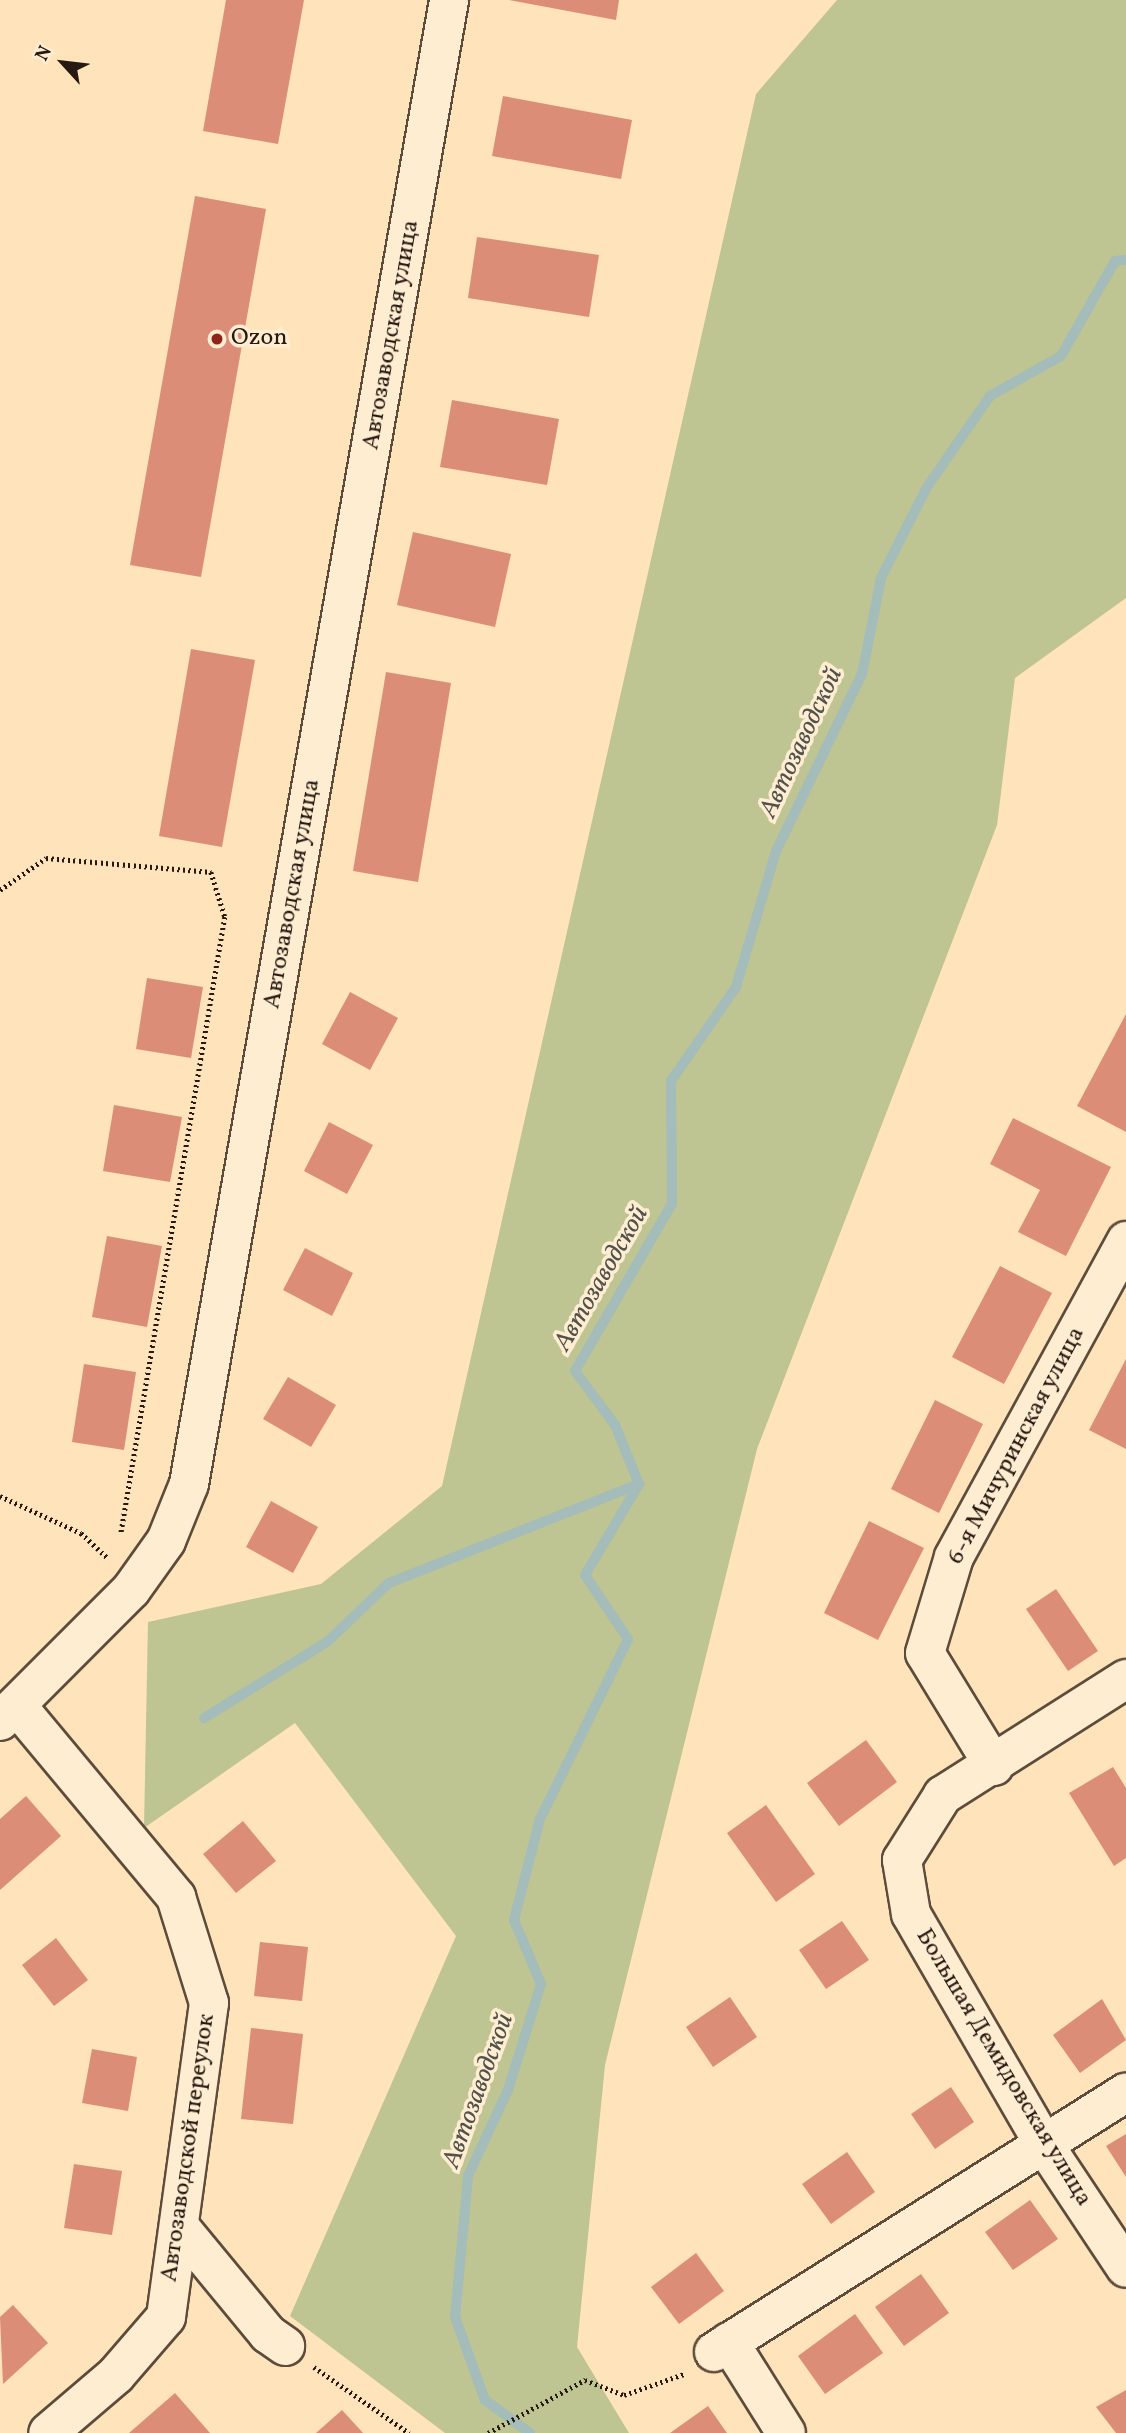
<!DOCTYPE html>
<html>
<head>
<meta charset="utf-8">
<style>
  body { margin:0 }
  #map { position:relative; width:1126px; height:2433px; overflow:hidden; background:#ffe3ba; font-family:Vollkorn,serif }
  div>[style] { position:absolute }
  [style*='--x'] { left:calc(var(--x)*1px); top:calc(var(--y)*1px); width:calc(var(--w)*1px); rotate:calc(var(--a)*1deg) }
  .green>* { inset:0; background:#bec492 }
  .stream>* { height:10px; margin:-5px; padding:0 5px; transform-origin:5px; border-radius:5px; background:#a4bcba }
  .building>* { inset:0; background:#db8d78 }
  .path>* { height:4.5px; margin-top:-2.25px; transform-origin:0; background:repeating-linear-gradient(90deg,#251911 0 2px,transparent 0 5.5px) }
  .roads { filter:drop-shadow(2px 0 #5c4c3b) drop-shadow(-2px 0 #5c4c3b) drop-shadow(0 2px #5c4c3b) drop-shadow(0 -2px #5c4c3b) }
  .minor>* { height:38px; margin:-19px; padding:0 19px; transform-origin:19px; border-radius:19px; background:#ffedd2 }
  .dots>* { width:19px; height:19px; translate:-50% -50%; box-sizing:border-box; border:4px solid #ffedd2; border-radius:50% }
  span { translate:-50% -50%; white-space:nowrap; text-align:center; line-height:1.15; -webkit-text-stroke:7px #ffedd2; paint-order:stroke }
  .street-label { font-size:24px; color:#251911 }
  .poi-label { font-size:24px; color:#251911 }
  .left { translate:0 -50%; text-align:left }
  .water-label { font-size:26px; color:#51524c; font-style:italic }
  .north { position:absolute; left:28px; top:28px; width:70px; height:70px; -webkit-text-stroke:5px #ffedd2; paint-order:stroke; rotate:297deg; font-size:19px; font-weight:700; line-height:28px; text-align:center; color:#251911 }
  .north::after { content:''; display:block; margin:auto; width:24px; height:32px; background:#251911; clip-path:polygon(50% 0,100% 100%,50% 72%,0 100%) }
</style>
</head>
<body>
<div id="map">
  <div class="green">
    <div style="clip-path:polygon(837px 0,1126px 0,1126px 598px,1015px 678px,997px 825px,757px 1449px,605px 2065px,577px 2347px,629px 2433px,445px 2433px,290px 2316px,456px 1936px,295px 1723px,144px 1828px,148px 1622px,321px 1584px,442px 1486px,756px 94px)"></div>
  </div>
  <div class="stream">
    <div style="--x:204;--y:1718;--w:145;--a:-31.7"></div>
    <div style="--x:327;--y:1642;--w:86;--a:-43.6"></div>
    <div style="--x:389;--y:1583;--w:269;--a:-21.6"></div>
    <div style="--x:530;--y:2433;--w:56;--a:-143.7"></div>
    <div style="--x:485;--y:2400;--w:88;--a:-109.9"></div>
    <div style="--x:455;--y:2317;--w:142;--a:-84.7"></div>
    <div style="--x:468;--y:2176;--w:95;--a:-65.1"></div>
    <div style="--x:508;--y:2090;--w:111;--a:-72.7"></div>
    <div style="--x:541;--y:1984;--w:69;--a:-112.9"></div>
    <div style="--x:514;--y:1920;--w:104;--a:-75.6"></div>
    <div style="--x:540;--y:1819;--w:200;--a:-63.9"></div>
    <div style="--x:628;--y:1639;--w:77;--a:-123.9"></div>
    <div style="--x:585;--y:1575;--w:106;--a:-59.3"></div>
    <div style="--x:639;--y:1484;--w:64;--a:-112.1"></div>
    <div style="--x:615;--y:1425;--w:67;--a:-126.5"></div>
    <div style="--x:575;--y:1371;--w:193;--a:-59.9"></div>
    <div style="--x:672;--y:1204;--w:123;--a:-90.5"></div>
    <div style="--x:671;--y:1081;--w:114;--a:-55.3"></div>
    <div style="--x:736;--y:987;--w:142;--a:-73.6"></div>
    <div style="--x:776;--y:851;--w:197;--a:-64.1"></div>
    <div style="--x:862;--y:674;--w:98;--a:-78.8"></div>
    <div style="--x:881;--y:578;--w:102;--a:-63.2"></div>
    <div style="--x:927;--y:487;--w:111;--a:-55.3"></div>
    <div style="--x:990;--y:396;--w:81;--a:-29.4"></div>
    <div style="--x:1061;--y:356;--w:109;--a:-60.4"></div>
    <div style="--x:1115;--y:261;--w:11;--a:-5"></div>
  </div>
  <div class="building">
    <div style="clip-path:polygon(226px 0,304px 0,278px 144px,203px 131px)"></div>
    <div style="clip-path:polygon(509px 0,619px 0,616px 20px)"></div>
    <div style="clip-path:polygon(503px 96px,632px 120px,621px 179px,492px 156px)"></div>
    <div style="clip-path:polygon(195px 196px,266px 209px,201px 577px,130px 565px)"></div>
    <div style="clip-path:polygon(477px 237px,599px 255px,589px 317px,468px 298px)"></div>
    <div style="clip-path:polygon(452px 400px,559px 419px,547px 485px,440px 467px)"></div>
    <div style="clip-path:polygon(413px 532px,511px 554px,495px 627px,397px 605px)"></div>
    <div style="clip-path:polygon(191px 649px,255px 660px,222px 847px,159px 836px)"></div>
    <div style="clip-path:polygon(386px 672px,451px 683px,418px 882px,353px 871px)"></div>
    <div style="clip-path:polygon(147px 978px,203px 987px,191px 1058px,136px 1049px)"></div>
    <div style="clip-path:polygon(350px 992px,398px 1018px,370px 1070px,322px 1044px)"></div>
    <div style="clip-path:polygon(1126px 1014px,1126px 1132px,1077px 1106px)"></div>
    <div style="clip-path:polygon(114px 1105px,182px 1117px,170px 1182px,103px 1171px)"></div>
    <div style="clip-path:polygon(1013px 1118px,1111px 1167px,1066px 1256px,1018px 1232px,1040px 1190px,990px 1164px)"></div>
    <div style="clip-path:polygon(329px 1122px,373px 1145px,347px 1194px,304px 1171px)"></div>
    <div style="clip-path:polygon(107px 1236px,162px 1246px,147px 1327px,92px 1317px)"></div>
    <div style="clip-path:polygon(305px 1248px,353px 1273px,332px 1316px,283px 1290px)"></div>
    <div style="clip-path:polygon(1000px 1266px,1052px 1293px,1004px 1384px,952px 1357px)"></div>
    <div style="clip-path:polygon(1126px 1359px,1126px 1449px,1089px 1430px)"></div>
    <div style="clip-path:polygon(84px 1364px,136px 1372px,124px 1450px,72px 1442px)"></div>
    <div style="clip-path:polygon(288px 1377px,336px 1405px,311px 1447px,263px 1419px)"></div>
    <div style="clip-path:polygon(935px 1400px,983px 1424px,939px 1513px,891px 1489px)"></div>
    <div style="clip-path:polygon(271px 1501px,318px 1527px,293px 1573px,246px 1547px)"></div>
    <div style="clip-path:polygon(869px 1521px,924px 1548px,878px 1640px,824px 1613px)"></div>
    <div style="clip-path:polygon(1056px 1589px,1098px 1651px,1068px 1671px,1026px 1609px)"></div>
    <div style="clip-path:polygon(866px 1740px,897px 1782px,839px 1826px,807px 1783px)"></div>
    <div style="clip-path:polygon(1113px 1767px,1126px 1788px,1126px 1858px,1114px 1866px,1069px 1793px)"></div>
    <div style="clip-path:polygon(26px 1796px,61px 1836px,0 1890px,0 1819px)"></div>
    <div style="clip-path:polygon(766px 1805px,815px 1874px,776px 1902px,727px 1833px)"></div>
    <div style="clip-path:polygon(243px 1821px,276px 1861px,236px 1893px,203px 1854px)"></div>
    <div style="clip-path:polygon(842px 1921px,869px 1960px,826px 1989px,799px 1950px)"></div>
    <div style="clip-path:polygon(56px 1938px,88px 1980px,54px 2006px,22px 1965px)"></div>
    <div style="clip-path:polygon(260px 1942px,308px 1947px,302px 2001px,254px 1996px)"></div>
    <div style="clip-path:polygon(730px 1997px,757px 2037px,713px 2067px,686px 2027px)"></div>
    <div style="clip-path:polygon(1102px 1999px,1126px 2040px,1080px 2073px,1053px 2035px)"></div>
    <div style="clip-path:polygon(251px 2028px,303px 2034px,293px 2124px,241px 2119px)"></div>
    <div style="clip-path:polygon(92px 2049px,137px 2057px,128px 2111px,82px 2103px)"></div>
    <div style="clip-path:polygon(951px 2087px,974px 2122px,935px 2149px,911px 2114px)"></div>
    <div style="clip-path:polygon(1126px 2134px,1126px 2177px,1106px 2146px)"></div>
    <div style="clip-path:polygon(847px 2152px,875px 2192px,831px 2224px,802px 2184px)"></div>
    <div style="clip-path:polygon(74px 2164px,122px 2171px,112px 2235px,64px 2228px)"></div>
    <div style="clip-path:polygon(1030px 2200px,1058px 2239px,1013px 2270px,985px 2232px)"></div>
    <div style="clip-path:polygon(696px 2253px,724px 2291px,679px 2324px,651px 2287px)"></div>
    <div style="clip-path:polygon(921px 2274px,949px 2313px,904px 2346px,875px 2307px)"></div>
    <div style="clip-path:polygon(13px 2305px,48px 2343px,3px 2384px,0 2317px)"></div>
    <div style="clip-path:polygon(855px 2314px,883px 2353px,825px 2394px,798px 2356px)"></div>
    <div style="clip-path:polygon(1126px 2390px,1126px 2433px,1116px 2433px,1096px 2407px)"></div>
    <div style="clip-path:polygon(175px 2393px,210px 2433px,129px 2433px)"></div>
    <div style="clip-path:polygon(708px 2406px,727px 2433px,670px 2433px)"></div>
    <div style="clip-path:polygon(342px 2410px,363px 2433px,316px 2433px)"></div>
  </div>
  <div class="path">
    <div style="--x:0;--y:890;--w:56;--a:-34.8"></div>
    <div style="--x:46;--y:858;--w:166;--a:4.8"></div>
    <div style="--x:211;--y:872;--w:47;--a:72.7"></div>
    <div style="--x:225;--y:917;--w:626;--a:99.57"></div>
    <div style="--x:0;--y:1496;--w:89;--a:24.6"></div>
    <div style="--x:81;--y:1533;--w:35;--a:43"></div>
    <div style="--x:314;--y:2367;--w:116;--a:34.8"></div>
    <div style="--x:488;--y:2433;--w:111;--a:-28.7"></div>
    <div style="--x:585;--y:2380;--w:42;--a:21"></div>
    <div style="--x:624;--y:2395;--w:64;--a:-19.3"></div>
  </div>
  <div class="roads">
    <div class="minor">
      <div style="--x:1126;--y:1679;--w:217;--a:147.6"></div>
      <div style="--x:943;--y:1795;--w:77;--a:122.2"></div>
      <div style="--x:902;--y:1860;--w:55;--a:80.5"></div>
      <div style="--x:911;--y:1914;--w:268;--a:60"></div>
      <div style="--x:1045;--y:2146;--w:146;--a:56.4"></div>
      <div style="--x:17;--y:1706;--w:249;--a:50.2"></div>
      <div style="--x:176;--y:1897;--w:111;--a:72.7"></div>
      <div style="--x:209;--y:2003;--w:317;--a:97.8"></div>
      <div style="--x:166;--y:2317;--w:77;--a:130.8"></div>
      <div style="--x:116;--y:2375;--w:89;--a:139.5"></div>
      <div style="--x:0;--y:1721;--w:185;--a:-45"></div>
      <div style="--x:131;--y:1590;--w:60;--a:-54.5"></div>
      <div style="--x:166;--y:1541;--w:61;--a:-68"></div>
      <div style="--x:189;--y:1484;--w:1507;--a:-80.06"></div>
      <div style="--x:994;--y:1766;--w:132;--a:-121.4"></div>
      <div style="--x:925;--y:1653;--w:100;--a:-73.2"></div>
      <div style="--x:954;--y:1557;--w:360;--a:-61.4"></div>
      <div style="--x:179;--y:2226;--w:140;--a:50.5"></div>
      <div style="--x:268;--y:2334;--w:21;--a:35"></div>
      <div style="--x:729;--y:2342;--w:107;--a:57.9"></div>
      <div style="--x:714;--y:2352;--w:487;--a:-32.2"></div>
    </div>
  </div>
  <div class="dots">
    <div style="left:217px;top:339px;background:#8f2418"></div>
  </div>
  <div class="street-label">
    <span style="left:392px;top:335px;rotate:-80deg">Автозаводская улица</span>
    <span style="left:293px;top:894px;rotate:-80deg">Автозаводская улица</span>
    <span style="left:1017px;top:1446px;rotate:-62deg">6-я Мичуринская улица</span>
    <span style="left:1003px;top:2068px;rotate:59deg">Большая Демидовская улица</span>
    <span style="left:189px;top:2148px;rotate:-82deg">Автозаводской переулок</span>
  </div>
  <div class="poi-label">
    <span class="left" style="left:231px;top:339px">Ozon</span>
  </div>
  <div class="water-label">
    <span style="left:802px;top:743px;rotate:-65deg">Автозаводской</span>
    <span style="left:602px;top:1279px;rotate:-60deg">Автозаводской</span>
    <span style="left:479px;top:2091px;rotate:-70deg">Автозаводской</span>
  </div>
  <div class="north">N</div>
</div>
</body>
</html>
